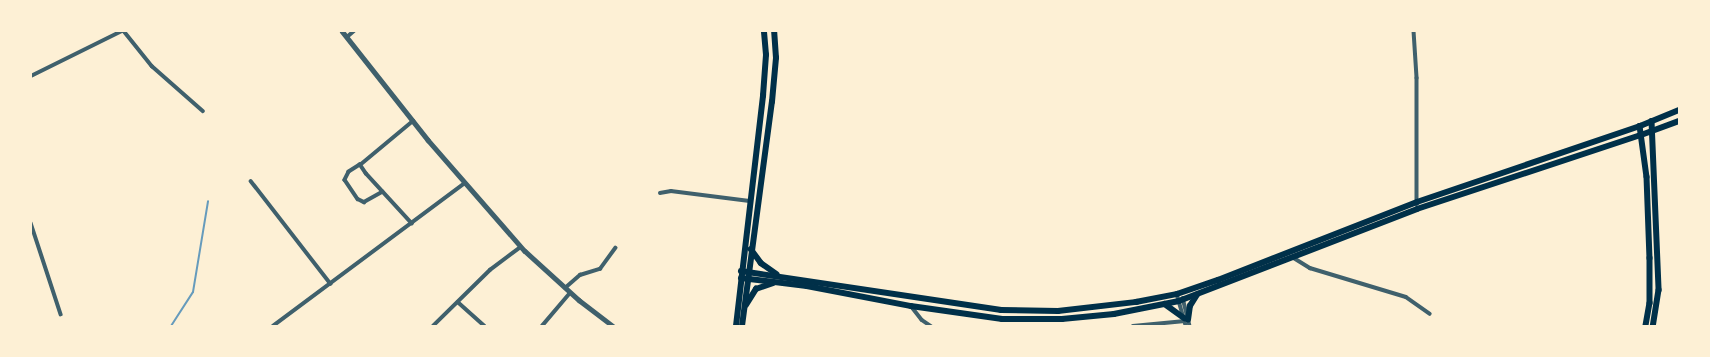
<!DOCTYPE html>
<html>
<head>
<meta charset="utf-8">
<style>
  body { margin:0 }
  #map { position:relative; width:1710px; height:357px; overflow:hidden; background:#fdf0d5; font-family:"Alegreya Sans",sans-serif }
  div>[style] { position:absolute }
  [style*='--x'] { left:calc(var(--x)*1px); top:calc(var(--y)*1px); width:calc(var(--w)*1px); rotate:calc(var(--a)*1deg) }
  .stream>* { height:2px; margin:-1px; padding:0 1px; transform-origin:1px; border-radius:1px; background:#669bbc }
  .minor>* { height:3.5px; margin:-1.75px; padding:0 1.75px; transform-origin:1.75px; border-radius:1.75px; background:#3f606c }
  .tertiary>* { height:4.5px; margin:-2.25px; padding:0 2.25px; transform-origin:2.25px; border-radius:2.25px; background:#3f606c }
  .primary>* { height:5.5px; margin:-2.75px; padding:0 2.75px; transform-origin:2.75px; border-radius:2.75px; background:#003049 }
  .trunk>* { height:6px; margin:-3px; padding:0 3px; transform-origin:3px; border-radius:3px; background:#003049 }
  span { translate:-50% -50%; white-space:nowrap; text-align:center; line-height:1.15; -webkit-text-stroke:3px #fdf0d5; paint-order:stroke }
  .frame { position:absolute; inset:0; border:32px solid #fdf0d5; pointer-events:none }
</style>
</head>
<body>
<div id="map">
  <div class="stream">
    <div style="--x:171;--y:326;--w:40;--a:-57.1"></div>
    <div style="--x:193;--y:292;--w:92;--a:-80.6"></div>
  </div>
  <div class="minor">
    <div style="--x:124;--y:31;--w:45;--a:51.3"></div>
    <div style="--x:152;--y:66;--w:68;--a:41.4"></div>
    <div style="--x:1414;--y:31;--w:47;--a:86.3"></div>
    <div style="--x:1417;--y:78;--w:126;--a:90"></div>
    <div style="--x:347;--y:37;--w:9;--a:-41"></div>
    <div style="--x:31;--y:76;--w:102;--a:-26.3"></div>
    <div style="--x:360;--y:165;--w:13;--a:148"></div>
    <div style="--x:349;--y:172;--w:9;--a:117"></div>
    <div style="--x:345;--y:180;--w:23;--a:56"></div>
    <div style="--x:358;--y:199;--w:7;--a:27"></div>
    <div style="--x:364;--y:202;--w:21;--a:-29"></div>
    <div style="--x:251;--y:181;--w:130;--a:52.2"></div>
    <div style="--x:660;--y:193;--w:11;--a:-10"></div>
    <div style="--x:671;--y:191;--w:79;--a:7.3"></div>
    <div style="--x:31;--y:223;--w:96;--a:71.8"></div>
    <div style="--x:412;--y:224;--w:68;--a:-132.6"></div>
    <div style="--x:366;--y:174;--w:11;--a:-124"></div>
    <div style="--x:360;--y:165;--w:69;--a:-39.7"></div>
    <div style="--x:1294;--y:258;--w:19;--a:32"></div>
    <div style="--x:1310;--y:268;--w:100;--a:16.8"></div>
    <div style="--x:1406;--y:297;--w:29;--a:35"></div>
    <div style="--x:565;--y:288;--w:20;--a:-41"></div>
    <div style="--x:580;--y:275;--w:21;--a:-17"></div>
    <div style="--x:600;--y:269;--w:26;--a:-54"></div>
    <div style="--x:1177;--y:294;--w:33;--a:74"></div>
    <div style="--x:1183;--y:298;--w:29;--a:76"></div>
    <div style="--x:458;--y:302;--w:36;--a:42"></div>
    <div style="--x:912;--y:307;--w:16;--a:52"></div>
    <div style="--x:922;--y:320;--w:11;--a:34"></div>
    <div style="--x:273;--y:326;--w:239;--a:-36.7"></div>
    <div style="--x:433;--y:326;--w:80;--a:-44.5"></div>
    <div style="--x:490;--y:270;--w:38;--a:-37"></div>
    <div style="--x:542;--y:326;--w:43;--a:-49.7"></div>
    <div style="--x:1133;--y:326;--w:52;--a:-5.5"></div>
  </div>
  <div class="tertiary">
    <div style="--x:342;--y:31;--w:139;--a:51.7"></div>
    <div style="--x:428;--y:140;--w:147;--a:48.9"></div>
    <div style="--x:525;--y:251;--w:73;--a:42.2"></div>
    <div style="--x:579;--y:300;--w:43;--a:37.4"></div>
  </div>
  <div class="primary">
    <div style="--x:1652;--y:121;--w:169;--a:87.6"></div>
    <div style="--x:1659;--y:290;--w:36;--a:99"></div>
    <div style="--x:751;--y:249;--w:17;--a:54"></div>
    <div style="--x:761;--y:263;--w:19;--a:35"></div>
    <div style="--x:741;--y:271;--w:263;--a:8.5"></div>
    <div style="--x:1001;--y:310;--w:57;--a:1"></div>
    <div style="--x:1058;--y:311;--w:79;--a:-6.6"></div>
    <div style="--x:1136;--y:302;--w:42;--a:-11"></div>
    <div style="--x:1177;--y:294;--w:43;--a:-18.9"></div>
    <div style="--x:1218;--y:280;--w:214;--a:-21.4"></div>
    <div style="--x:1417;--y:202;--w:236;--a:-18.8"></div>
    <div style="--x:1640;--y:126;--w:51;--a:82.2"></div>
    <div style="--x:1647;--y:177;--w:81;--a:87.9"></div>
    <div style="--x:1650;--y:258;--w:45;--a:90"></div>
    <div style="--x:1650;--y:303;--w:23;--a:100"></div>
    <div style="--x:741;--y:278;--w:66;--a:6.9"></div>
    <div style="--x:807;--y:286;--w:106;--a:10.9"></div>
    <div style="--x:911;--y:306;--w:92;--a:8.1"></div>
    <div style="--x:1002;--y:319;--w:60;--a:0"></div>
    <div style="--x:1062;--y:319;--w:52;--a:-5.5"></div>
    <div style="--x:1114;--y:314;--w:66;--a:-11.3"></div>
    <div style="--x:1179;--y:301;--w:255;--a:-21.1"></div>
    <div style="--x:1417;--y:209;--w:236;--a:-18.3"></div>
    <div style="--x:1165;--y:304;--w:24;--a:36"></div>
    <div style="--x:746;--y:305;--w:19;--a:-58"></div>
    <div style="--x:756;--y:289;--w:18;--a:-19"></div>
    <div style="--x:1188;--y:320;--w:14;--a:-82"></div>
    <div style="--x:1190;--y:306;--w:13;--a:-58"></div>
    <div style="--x:736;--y:326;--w:232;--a:-83.3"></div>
    <div style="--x:763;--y:96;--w:41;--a:-85.8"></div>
    <div style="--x:766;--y:55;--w:24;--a:-95"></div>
    <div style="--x:742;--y:326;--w:226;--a:-82.4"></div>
    <div style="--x:772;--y:102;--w:44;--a:-84.8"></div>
    <div style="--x:776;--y:58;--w:27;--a:-94"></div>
  </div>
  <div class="trunk">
    <div style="--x:1640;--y:126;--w:42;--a:-22.3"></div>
    <div style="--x:1641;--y:135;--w:40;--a:-20.2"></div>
  </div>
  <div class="frame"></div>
</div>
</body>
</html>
